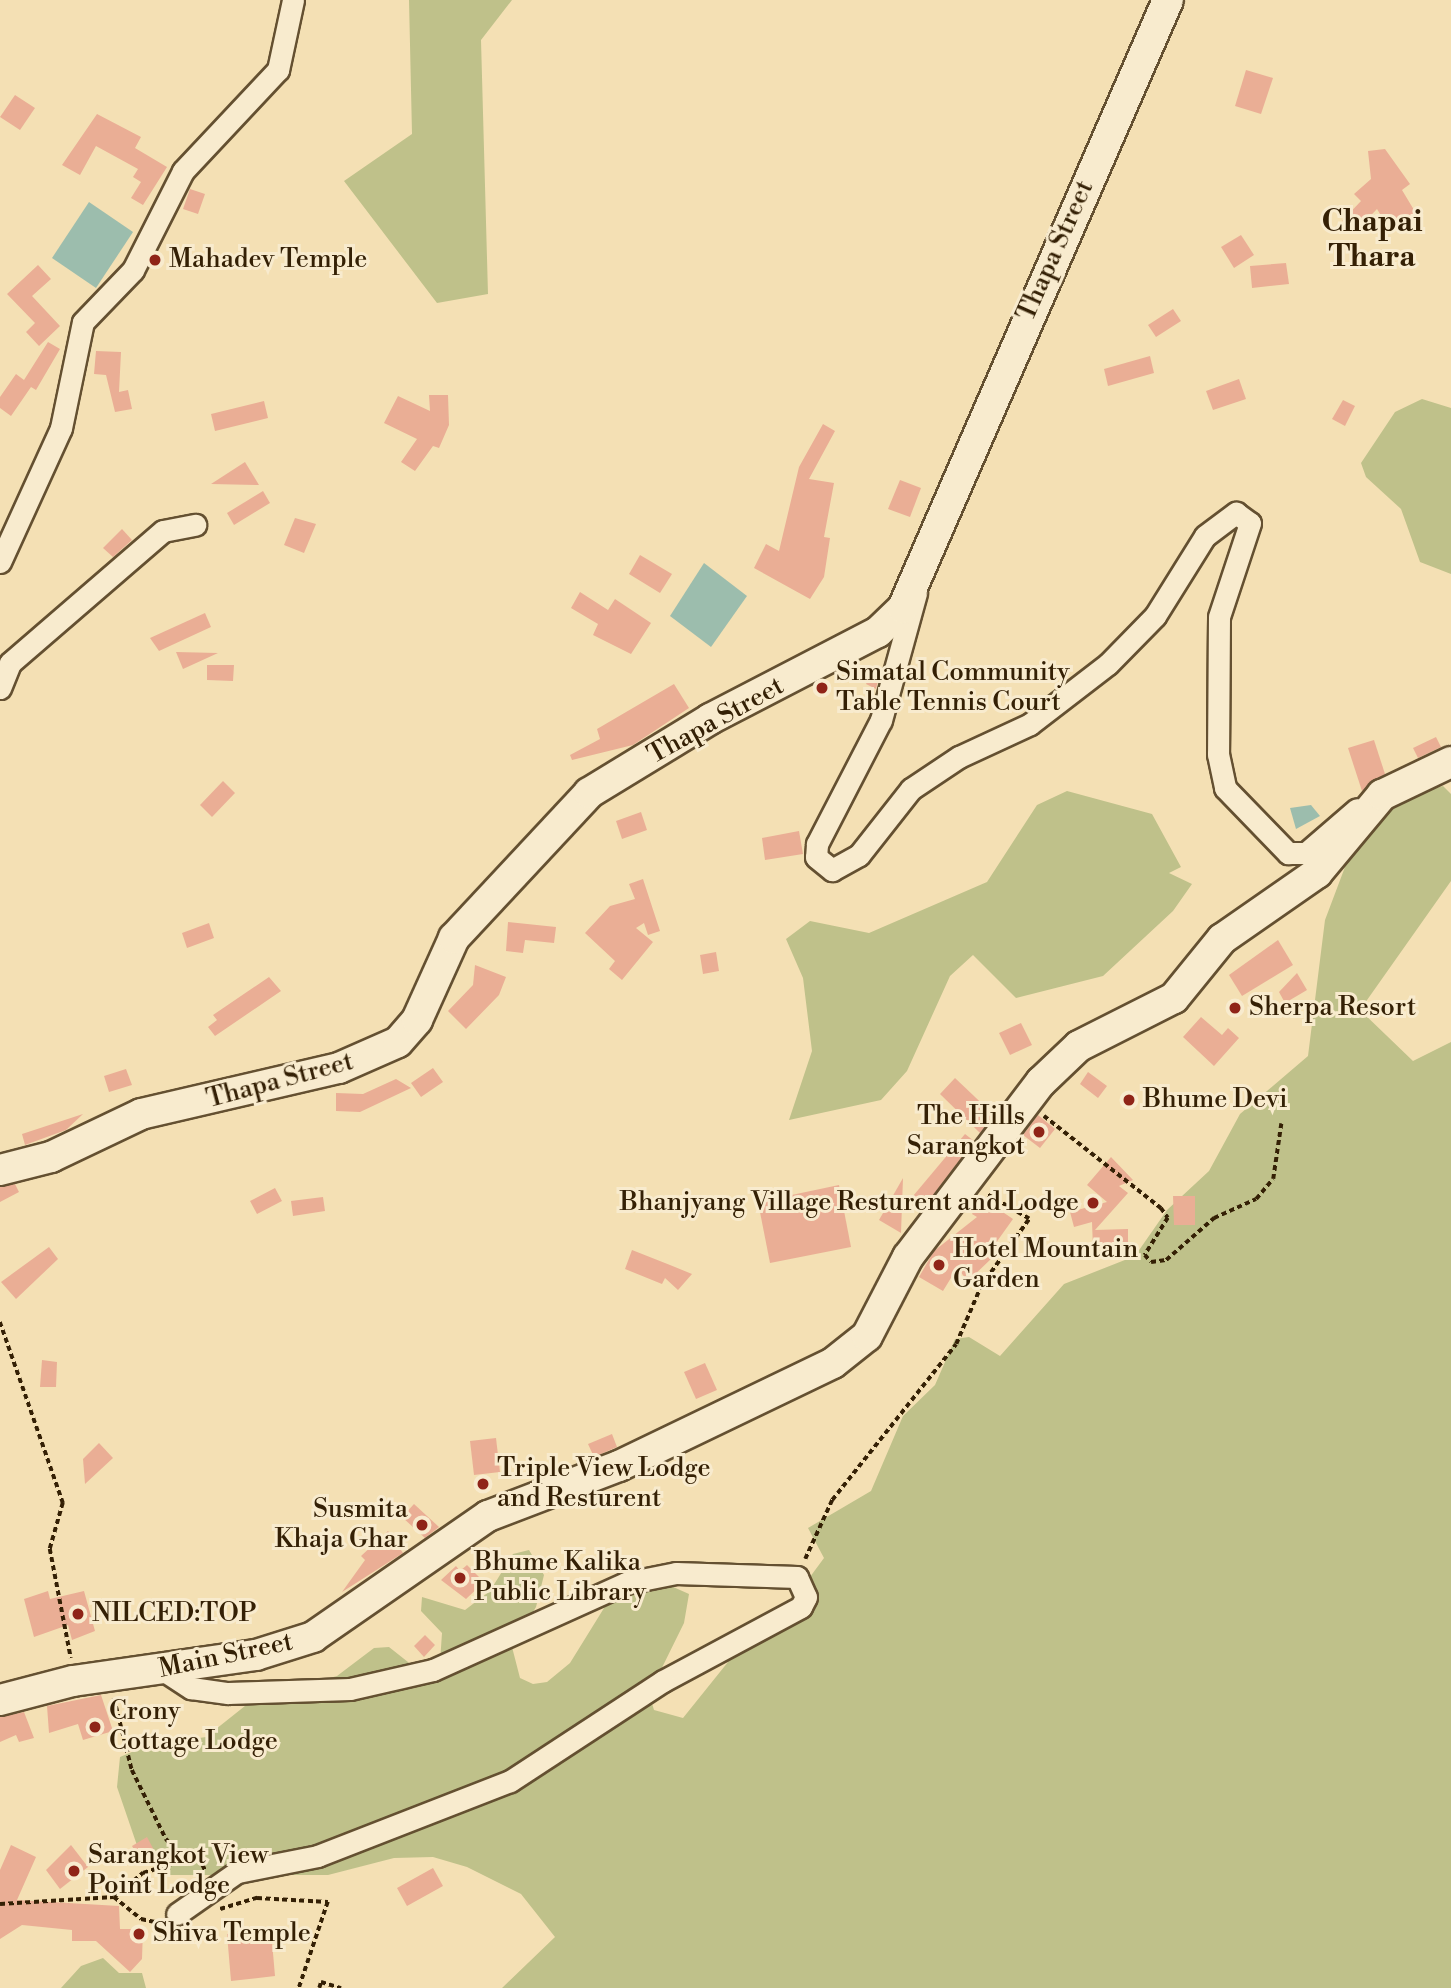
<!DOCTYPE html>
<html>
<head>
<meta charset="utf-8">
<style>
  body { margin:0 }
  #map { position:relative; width:1451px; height:1988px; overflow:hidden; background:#f4e0b4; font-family:"Libre Bodoni",serif }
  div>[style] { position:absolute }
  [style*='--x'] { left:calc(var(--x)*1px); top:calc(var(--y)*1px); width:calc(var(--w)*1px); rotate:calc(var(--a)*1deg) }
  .green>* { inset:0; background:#bfc18a }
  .water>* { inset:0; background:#9cbdad }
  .building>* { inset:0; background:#eaae95 }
  .path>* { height:3.5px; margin-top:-1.75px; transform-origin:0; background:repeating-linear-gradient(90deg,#342005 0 5px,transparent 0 8.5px) }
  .roads { filter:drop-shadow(2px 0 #645031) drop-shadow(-2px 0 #645031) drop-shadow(0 2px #645031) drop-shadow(0 -2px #645031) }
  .street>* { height:21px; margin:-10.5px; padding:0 10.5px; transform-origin:10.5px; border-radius:10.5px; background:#f8ebce }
  .secondary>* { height:30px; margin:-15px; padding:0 15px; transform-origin:15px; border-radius:15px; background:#f8ebce }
  .dots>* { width:19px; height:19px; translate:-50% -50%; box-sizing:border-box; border:4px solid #f8ebce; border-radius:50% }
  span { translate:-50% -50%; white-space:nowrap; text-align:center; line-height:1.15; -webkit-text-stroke:6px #f8ebce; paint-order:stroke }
  .street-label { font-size:26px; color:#342005 }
  .poi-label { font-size:26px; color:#342005 }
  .left { translate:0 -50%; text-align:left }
  .right { translate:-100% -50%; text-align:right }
  .quarter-label { font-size:30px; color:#342005; font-weight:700 }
</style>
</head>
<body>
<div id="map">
  <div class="green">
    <div style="clip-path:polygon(409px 0,512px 0,481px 40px,488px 294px,437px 303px,344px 181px,412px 134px)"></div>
    <div style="clip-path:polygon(1422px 399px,1451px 408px,1451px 574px,1420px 562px,1401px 509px,1366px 477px,1361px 463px,1395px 412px)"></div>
    <div style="clip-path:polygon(1443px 786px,1451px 794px,1451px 881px,1360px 1010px,1413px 1061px,1451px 1042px,1451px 1988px,502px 1988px,555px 1937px,521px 1894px,467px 1867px,433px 1857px,394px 1858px,328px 1875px,170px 1875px,141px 1857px,117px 1787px,120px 1757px,146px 1746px,206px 1737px,255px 1698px,337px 1676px,374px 1648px,389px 1647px,413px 1666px,440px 1662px,442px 1633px,421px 1611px,422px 1597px,465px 1610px,490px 1591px,513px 1554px,529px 1550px,544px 1575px,536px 1607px,512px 1647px,520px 1678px,533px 1684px,547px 1682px,570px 1663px,609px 1600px,662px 1582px,689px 1594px,684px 1623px,649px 1694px,654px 1710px,683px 1718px,728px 1662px,748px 1623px,793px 1600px,824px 1558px,808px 1528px,871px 1491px,903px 1416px,935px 1385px,955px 1339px,969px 1337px,1000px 1356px,1064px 1284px,1135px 1256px,1167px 1210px,1209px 1171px,1240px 1114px,1308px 1056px,1325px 920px,1348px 859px,1394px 800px)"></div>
    <div style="clip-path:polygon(1067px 791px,1152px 814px,1181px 867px,1169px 873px,1192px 884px,1173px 911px,1103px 976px,1016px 998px,973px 955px,950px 976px,907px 1071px,881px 1100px,789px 1120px,812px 1051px,803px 978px,786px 939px,810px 921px,869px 933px,987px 882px,1037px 805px)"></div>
    <div style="clip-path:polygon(103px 1958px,119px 1973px,142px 1973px,146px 1988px,61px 1988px,81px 1966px)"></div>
  </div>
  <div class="water">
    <div style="clip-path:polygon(89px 202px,133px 232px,96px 288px,52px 258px)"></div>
    <div style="clip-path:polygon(704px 563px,747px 596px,711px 647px,670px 616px)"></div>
    <div style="clip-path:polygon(1311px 805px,1320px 816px,1296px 829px,1290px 808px)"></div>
  </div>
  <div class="building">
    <div style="clip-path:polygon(1246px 70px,1273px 78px,1261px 114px,1235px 106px)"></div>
    <div style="clip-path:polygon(15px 95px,35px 108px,20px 130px,0 117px)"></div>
    <div style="clip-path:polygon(97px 114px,141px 137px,135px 148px,167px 167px,143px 205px,131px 198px,141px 182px,133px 177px,138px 169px,96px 146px,80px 175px,62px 165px)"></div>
    <div style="clip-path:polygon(1385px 149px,1410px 184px,1402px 190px,1417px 215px,1391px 232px,1377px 209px,1354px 233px,1342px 221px,1361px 201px,1354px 194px,1371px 179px,1368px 151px)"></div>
    <div style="clip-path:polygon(190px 189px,205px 194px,198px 214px,183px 209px)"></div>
    <div style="clip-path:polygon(1241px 235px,1254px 255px,1234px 268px,1221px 247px)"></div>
    <div style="clip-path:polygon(1286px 263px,1289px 284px,1252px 288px,1250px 266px)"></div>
    <div style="clip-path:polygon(38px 265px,51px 279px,32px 296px,60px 326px,39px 346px,26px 332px,35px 323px,7px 294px)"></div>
    <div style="clip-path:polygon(1173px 309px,1181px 321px,1156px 337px,1148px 325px)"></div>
    <div style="clip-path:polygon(48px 342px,60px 349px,36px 390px,31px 387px,11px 416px,0 408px,0 397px,16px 374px,24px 380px)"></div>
    <div style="clip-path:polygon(96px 351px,121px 352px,119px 392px,128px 390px,132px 409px,115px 412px,106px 375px,94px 374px)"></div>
    <div style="clip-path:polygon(1150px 356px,1154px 373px,1108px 386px,1104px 369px)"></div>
    <div style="clip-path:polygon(1239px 379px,1246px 399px,1213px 410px,1206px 391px)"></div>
    <div style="clip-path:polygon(429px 395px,448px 395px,449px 425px,439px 448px,433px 446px,415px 471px,401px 462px,417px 439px,384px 423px,398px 396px,430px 411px)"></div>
    <div style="clip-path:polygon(1343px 400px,1355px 406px,1345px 426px,1332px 419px)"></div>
    <div style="clip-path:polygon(264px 401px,268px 418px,215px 431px,211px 414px)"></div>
    <div style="clip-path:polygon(823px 424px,835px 431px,809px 479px,834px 483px,824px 537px,830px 538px,824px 577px,810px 599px,754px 568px,766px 544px,779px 551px,799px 467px)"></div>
    <div style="clip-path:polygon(245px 462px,259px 485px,211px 484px)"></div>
    <div style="clip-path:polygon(900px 480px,921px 488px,910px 517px,888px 509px)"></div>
    <div style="clip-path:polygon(263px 491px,270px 503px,234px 525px,227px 513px)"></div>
    <div style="clip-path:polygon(295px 518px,316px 524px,304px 553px,284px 545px)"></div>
    <div style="clip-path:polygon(122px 529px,132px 540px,113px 557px,103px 548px)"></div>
    <div style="clip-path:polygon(640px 555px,672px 574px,660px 593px,629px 574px)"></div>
    <div style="clip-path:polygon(580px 592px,608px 610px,615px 599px,651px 623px,631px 654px,593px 635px,598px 624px,571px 608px)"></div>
    <div style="clip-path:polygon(205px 613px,211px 627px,159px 651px,150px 638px)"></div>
    <div style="clip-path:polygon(176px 652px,218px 653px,183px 669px)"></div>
    <div style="clip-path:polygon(207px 665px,234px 665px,233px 681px,207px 680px)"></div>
    <div style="clip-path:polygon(875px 666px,881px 669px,876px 689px,866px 684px)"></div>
    <div style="clip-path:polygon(674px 684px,689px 708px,633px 745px,572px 760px,570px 755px,600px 739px,597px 729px)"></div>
    <div style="clip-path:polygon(1436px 737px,1441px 747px,1418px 758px,1413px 748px)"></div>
    <div style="clip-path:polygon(1374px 740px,1385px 774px,1362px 791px,1348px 748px)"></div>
    <div style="clip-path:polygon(223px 781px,235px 793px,212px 817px,200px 805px)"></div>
    <div style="clip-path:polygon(641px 812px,647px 830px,622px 839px,616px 821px)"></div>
    <div style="clip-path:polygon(799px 831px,803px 854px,765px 860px,762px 838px)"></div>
    <div style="clip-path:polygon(643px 879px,660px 931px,648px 935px,644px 923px,636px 928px,653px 942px,622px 980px,609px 969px,615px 961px,585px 933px,610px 906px,635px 899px,629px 884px)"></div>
    <div style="clip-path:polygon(508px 922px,556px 927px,554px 943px,525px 940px,523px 953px,506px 951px)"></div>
    <div style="clip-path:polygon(209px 923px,214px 938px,187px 948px,182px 933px)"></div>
    <div style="clip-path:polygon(1278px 940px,1293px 965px,1242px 996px,1229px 975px)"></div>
    <div style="clip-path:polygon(716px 952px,719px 971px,703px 974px,700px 955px)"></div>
    <div style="clip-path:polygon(475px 965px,506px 977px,499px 995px,466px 1029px,448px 1011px,473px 985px)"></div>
    <div style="clip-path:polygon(1297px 973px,1307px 990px,1285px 1003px,1279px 992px)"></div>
    <div style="clip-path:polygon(269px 977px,281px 991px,215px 1036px,208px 1027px,217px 1020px,213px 1015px)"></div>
    <div style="clip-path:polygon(1201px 1017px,1222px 1035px,1228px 1028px,1239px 1038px,1214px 1066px,1183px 1037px)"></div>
    <div style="clip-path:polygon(1021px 1023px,1032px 1045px,1010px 1055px,999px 1033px)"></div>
    <div style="clip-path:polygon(433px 1068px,443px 1082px,421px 1097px,411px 1083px)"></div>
    <div style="clip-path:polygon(126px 1069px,132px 1085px,109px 1092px,104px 1076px)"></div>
    <div style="clip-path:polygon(1088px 1072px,1107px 1086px,1098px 1098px,1080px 1084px)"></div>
    <div style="clip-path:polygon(955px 1078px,994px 1115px,980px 1133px,940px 1094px)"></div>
    <div style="clip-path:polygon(396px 1079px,411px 1088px,360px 1112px,336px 1111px,336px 1093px,363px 1094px)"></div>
    <div style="clip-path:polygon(83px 1114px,66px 1130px,25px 1145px,22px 1134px)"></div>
    <div style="clip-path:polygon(1038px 1115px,1055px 1129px,1040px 1148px,1023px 1135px)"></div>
    <div style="clip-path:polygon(965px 1134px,974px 1141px,921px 1211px,908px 1202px)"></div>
    <div style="clip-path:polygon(1111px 1157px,1133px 1180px,1119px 1186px,1128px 1193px,1095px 1230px,1128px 1229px,1128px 1248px,1093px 1249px,1092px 1222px,1074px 1227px,1070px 1212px,1107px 1202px,1087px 1185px)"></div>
    <div style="clip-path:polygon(903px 1178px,901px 1233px,879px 1220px)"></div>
    <div style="clip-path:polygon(15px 1184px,19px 1192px,0 1202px,0 1187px)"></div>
    <div style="clip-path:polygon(839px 1185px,851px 1247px,770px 1263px,758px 1202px)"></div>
    <div style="clip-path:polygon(275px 1188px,282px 1201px,257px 1214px,250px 1201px)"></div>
    <div style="clip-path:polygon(1173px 1196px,1195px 1196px,1195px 1225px,1174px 1225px)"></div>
    <div style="clip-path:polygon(323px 1197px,325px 1211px,293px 1216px,291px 1201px)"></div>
    <div style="clip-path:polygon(982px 1198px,1013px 1219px,988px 1254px,992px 1258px,968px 1281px,957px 1268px,943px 1291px,919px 1277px,934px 1251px,977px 1217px,972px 1214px)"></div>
    <div style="clip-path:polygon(49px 1247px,58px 1259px,16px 1299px,1px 1282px)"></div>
    <div style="clip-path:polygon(632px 1250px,670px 1265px,692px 1274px,678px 1290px,665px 1278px,662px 1284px,625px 1269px)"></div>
    <div style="clip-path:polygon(42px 1360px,57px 1362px,56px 1387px,40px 1387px)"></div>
    <div style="clip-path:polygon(705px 1363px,717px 1390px,696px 1399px,684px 1372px)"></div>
    <div style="clip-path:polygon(612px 1434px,617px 1447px,594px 1457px,588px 1444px)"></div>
    <div style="clip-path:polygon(496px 1438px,500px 1472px,474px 1475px,470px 1441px)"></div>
    <div style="clip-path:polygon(99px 1443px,113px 1458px,85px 1484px,83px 1459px)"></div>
    <div style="clip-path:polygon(414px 1504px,439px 1527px,425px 1538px,402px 1517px)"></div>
    <div style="clip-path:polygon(388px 1531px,403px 1553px,342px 1592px,365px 1560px,361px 1556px)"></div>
    <div style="clip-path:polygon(467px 1565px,484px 1582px,466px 1599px,441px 1580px,456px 1566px,460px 1571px)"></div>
    <div style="clip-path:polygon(48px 1591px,50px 1599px,84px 1591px,95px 1631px,72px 1640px,68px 1625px,34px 1637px,24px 1599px)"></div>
    <div style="clip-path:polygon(425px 1635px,435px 1645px,424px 1657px,414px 1646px)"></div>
    <div style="clip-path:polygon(101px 1695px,113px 1731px,83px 1740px,78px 1724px,49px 1733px,47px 1706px)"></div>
    <div style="clip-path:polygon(24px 1712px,34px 1738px,19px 1742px,16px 1735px,0 1742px,0 1717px)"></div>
    <div style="clip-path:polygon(147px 1837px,156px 1854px,141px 1862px,132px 1846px)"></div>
    <div style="clip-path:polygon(11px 1845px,36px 1857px,17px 1900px,119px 1906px,120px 1929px,143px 1929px,142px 1959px,130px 1972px,96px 1941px,72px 1941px,72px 1930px,22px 1925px,0 1939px,0 1870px)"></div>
    <div style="clip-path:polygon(71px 1845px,88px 1867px,60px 1889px,46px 1870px)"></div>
    <div style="clip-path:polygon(433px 1868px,443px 1886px,407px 1906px,397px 1888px)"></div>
    <div style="clip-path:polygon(271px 1930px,275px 1976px,231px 1981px,227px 1934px)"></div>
  </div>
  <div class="path">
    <div style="--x:1044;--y:1116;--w:149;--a:38.2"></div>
    <div style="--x:1161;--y:1208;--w:12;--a:55"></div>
    <div style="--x:1168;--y:1218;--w:44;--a:121.9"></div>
    <div style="--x:1145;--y:1255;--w:9;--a:49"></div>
    <div style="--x:1151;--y:1262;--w:15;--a:-8"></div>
    <div style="--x:1166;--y:1260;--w:64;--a:-41.2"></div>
    <div style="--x:1214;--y:1218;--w:46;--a:-24.3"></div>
    <div style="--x:1256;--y:1199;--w:26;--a:-50"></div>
    <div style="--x:1273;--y:1179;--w:56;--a:-81.7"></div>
    <div style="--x:0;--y:1322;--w:192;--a:70.8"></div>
    <div style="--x:63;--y:1503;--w:48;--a:105.8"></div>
    <div style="--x:50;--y:1549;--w:111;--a:79.1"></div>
    <div style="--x:805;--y:1559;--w:65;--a:-65.4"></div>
    <div style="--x:832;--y:1500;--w:199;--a:-51.5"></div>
    <div style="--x:956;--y:1344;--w:63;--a:-66.7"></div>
    <div style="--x:981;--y:1286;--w:82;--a:-54.4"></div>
    <div style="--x:1029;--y:1219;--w:50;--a:-149.8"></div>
    <div style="--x:114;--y:1698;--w:74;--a:76"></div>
    <div style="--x:132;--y:1770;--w:77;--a:63.8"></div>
    <div style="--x:166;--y:1839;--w:28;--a:49"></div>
    <div style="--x:184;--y:1860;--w:15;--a:-11"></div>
    <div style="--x:199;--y:1857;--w:14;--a:65"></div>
    <div style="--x:114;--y:1897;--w:38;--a:-40"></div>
    <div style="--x:143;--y:1873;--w:43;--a:-17.6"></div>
    <div style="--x:0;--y:1904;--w:114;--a:-3.5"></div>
    <div style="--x:114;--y:1897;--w:35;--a:39"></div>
    <div style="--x:141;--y:1919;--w:19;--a:12"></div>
    <div style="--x:220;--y:1909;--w:39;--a:-17"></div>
    <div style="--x:257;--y:1898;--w:71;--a:3.2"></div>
    <div style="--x:328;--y:1902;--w:91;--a:108.6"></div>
    <div style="--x:319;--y:1988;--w:6;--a:-72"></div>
    <div style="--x:321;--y:1982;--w:21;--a:17"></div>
  </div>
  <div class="roads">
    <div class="street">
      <div style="--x:0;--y:562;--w:147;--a:-65.5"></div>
      <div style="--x:61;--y:428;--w:108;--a:-78.3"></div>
      <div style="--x:83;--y:322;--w:72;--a:-46.1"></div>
      <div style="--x:133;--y:270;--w:111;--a:-63.2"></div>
      <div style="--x:183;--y:171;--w:139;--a:-46.8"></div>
      <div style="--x:278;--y:70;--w:72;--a:-77.9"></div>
      <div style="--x:916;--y:593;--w:132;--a:105.4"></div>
      <div style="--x:881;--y:720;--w:140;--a:117.3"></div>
      <div style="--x:817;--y:844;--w:13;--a:94"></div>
      <div style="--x:816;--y:857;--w:21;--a:39"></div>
      <div style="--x:832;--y:870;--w:31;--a:-29"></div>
      <div style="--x:859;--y:855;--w:84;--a:-51.8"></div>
      <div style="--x:911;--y:789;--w:58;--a:-33.7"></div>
      <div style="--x:959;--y:757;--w:78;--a:-24.9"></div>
      <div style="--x:1030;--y:724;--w:98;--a:-37.6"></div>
      <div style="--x:1108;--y:664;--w:67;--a:-45.6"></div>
      <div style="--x:1155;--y:616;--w:94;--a:-58"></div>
      <div style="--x:1205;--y:536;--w:39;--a:-37"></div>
      <div style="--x:1236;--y:513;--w:17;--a:36"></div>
      <div style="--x:1250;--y:523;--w:99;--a:108.3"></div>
      <div style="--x:1219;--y:617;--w:137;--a:90.4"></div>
      <div style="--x:1218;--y:754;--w:35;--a:78"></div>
      <div style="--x:1225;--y:788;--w:91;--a:45.9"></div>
      <div style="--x:1288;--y:853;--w:18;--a:0"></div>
      <div style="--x:1306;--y:853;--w:67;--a:-40.8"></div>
      <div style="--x:0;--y:688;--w:27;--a:-68"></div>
      <div style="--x:10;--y:663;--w:202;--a:-40.8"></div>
      <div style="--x:163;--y:531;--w:33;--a:-11"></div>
      <div style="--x:166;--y:1672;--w:30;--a:33"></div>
      <div style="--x:191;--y:1688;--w:37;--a:8"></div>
      <div style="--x:228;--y:1693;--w:122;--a:-1.9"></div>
      <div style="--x:350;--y:1689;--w:85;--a:-12.9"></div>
      <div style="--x:433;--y:1670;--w:212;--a:-24.3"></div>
      <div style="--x:626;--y:1583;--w:51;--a:-11.3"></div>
      <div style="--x:676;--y:1573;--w:121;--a:1.9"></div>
      <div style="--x:797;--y:1577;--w:22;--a:66"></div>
      <div style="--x:806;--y:1597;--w:11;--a:117"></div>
      <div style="--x:801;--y:1607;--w:157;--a:151.8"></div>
      <div style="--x:663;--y:1681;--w:183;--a:146.8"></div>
      <div style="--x:510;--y:1781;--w:206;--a:158.7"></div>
      <div style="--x:318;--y:1856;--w:83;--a:168.8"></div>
      <div style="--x:237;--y:1872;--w:73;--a:145"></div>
    </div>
    <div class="secondary">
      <div style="--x:0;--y:1170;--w:53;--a:-14.3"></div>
      <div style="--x:51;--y:1157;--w:100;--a:-25.5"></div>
      <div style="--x:141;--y:1114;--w:203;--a:-13.1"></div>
      <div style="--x:339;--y:1068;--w:64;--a:-23.8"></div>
      <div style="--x:398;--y:1042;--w:29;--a:-49"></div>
      <div style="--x:417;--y:1020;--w:90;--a:-65.7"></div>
      <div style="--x:454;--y:938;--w:198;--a:-47"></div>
      <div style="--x:589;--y:793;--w:142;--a:-31.4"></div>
      <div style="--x:710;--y:719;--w:189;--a:-27.4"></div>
      <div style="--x:878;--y:632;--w:35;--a:-44"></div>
      <div style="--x:903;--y:608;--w:663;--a:-66.45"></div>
      <div style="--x:0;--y:1700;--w:75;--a:-14.6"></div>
      <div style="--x:73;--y:1681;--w:185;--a:-8.1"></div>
      <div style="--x:256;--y:1655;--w:60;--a:-17.5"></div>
      <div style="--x:313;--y:1637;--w:213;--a:-34.7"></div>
      <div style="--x:488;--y:1516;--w:140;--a:-20.9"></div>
      <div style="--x:619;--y:1466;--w:237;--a:-25.7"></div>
      <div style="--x:833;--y:1363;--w:43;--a:-38.5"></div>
      <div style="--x:867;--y:1336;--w:89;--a:-62.6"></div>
      <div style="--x:908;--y:1257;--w:220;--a:-52.8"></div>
      <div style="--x:1041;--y:1082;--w:52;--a:-43.5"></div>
      <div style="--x:1079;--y:1046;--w:106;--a:-26.8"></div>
      <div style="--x:1174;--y:998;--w:76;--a:-50.9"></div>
      <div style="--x:1222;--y:939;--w:116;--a:-34.8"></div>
      <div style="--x:1317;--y:873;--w:102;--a:-50.2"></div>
      <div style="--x:1382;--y:795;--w:76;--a:-25.6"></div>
    </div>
  </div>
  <div class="dots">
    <div style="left:155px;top:260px;background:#8f2418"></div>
    <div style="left:822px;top:688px;background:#8f2418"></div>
    <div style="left:1235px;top:1008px;background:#8f2418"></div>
    <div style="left:1129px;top:1100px;background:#8f2418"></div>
    <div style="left:1039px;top:1132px;background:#8f2418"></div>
    <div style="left:1093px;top:1203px;background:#8f2418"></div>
    <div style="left:939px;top:1265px;background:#8f2418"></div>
    <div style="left:483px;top:1484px;background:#8f2418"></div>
    <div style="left:422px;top:1525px;background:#8f2418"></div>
    <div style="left:460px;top:1578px;background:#8f2418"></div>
    <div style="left:78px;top:1614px;background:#8f2418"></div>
    <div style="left:95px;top:1727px;background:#8f2418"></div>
    <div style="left:74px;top:1871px;background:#8f2418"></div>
    <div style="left:139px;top:1934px;background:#8f2418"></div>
  </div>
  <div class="street-label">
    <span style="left:1056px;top:251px;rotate:-66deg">Thapa Street</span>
    <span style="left:716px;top:721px;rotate:-29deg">Thapa Street</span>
    <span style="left:280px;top:1081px;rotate:-15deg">Thapa Street</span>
    <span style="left:226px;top:1656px;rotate:-12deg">Main Street</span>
  </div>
  <div class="poi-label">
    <span class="left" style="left:169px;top:260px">Mahadev Temple</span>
    <span class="left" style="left:836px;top:688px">Simatal Community<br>Table Tennis Court</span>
    <span class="left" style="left:1249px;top:1008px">Sherpa Resort</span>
    <span class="left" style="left:1143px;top:1100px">Bhume Devi</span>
    <span class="right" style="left:1025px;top:1132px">The Hills<br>Sarangkot</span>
    <span class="right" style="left:1079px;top:1203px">Bhanjyang Village Resturent and Lodge</span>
    <span class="left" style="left:953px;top:1265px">Hotel Mountain<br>Garden</span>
    <span class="left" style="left:497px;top:1484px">Triple View Lodge<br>and Resturent</span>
    <span class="right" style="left:408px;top:1525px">Susmita<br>Khaja Ghar</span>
    <span class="left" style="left:474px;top:1578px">Bhume Kalika<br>Public Library</span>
    <span class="left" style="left:92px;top:1614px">NILCED:TOP</span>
    <span class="left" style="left:109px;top:1727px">Crony<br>Cottage Lodge</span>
    <span class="left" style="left:88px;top:1871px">Sarangkot View<br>Point Lodge</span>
    <span class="left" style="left:153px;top:1934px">Shiva Temple</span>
  </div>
  <div class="quarter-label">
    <span style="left:1372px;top:239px">Chapai<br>Thara</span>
  </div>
</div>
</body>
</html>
